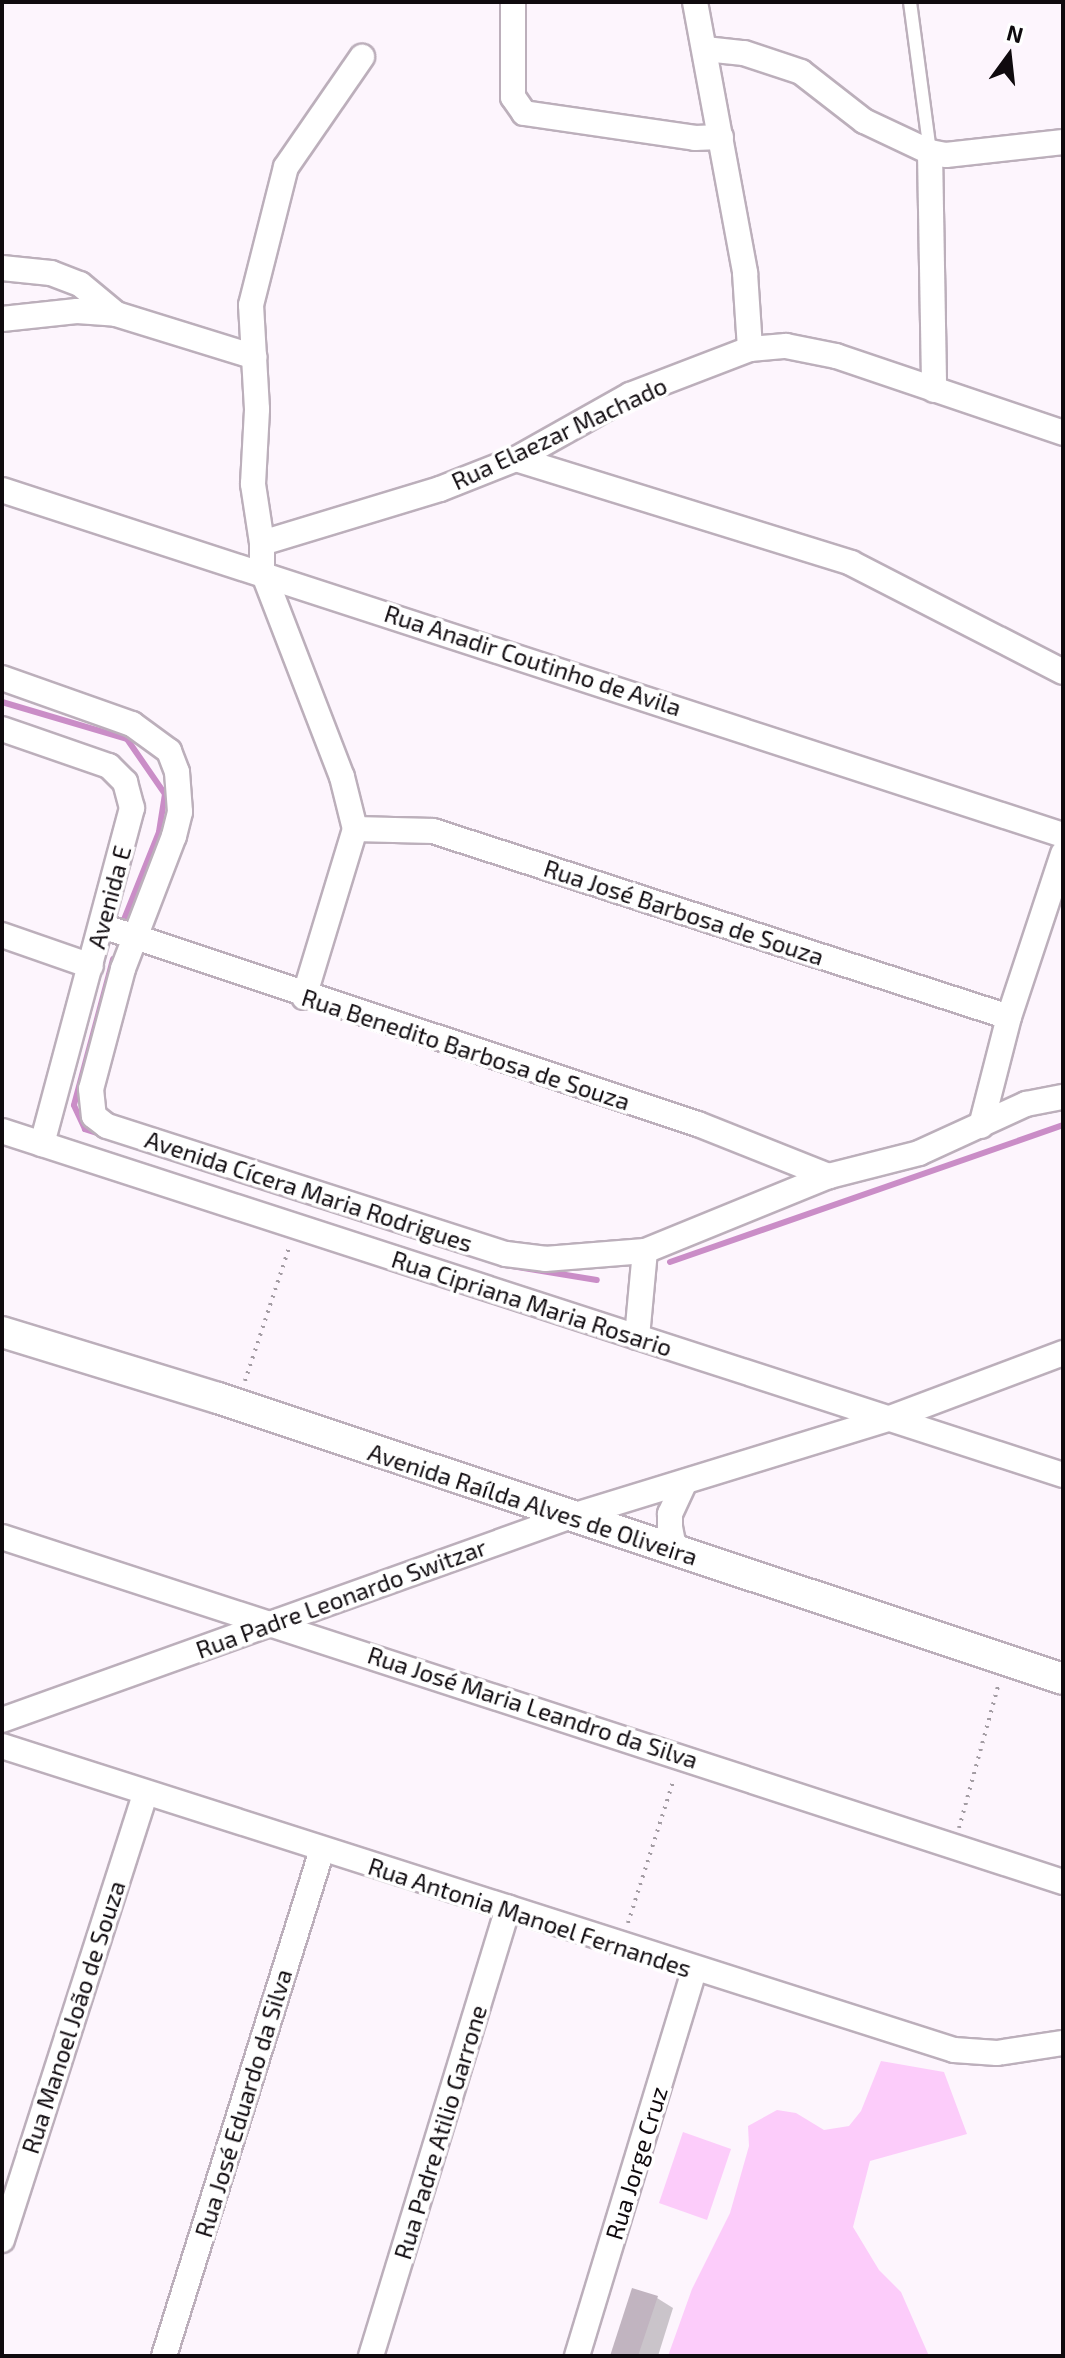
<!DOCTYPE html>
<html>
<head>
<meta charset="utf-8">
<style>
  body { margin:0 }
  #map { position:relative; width:1065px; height:2358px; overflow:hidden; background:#fdf5fd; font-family:"Exo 2",sans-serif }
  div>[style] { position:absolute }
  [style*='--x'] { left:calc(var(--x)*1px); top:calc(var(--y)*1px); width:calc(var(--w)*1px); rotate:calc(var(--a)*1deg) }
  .green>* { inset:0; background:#fcccfa }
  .shadow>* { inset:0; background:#0003 }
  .stream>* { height:6px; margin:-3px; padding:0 3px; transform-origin:3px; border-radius:3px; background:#ca8dc7 }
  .building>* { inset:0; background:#c1b4c0 }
  .path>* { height:4px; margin-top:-2px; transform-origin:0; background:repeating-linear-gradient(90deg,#a39ca3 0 2px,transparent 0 8px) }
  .roads { filter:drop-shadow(2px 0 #bcafbb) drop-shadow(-2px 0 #bcafbb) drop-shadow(0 2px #bcafbb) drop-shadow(0 -2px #bcafbb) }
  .service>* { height:12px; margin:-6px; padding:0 6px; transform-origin:6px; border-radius:6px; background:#fff }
  .minor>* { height:24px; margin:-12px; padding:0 12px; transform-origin:12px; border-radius:12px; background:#fff }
  .tertiary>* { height:30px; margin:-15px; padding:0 15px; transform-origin:15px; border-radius:15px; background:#fff }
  span { translate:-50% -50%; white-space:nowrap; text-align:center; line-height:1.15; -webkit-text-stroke:7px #fff; paint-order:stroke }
  .street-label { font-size:24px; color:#0f0a0e }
  .frame { position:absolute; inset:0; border:4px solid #0f0a0e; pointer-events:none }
  .north { position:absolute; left:969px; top:16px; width:80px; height:80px; -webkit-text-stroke:6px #fff; paint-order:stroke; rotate:15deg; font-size:22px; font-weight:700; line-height:32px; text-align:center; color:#0f0a0e }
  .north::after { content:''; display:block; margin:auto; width:28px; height:36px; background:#0f0a0e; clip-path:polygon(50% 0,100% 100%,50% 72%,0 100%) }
</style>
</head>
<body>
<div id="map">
  <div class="green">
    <div style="clip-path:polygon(881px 2061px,944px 2072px,967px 2134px,870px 2161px,853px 2227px,879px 2270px,901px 2292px,929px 2356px,668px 2356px,692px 2289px,730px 2213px,749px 2146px,748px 2126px,777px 2110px,796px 2113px,824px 2130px,849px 2126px,861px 2111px)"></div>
    <div style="clip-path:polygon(683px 2132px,731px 2149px,707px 2220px,659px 2203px)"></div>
  </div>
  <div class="shadow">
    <div style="clip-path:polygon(657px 2298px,673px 2308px,658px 2356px,612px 2356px)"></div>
  </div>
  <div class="stream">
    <div style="--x:2;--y:702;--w:130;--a:16.5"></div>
    <div style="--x:127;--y:739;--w:67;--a:55.4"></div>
    <div style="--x:165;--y:794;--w:38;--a:99"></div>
    <div style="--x:159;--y:832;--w:92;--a:111.8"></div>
    <div style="--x:103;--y:1135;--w:19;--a:-162"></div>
    <div style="--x:85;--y:1129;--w:26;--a:-115"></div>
    <div style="--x:74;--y:1105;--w:151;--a:-75"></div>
    <div style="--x:670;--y:1262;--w:416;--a:-19.2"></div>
    <div style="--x:505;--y:1265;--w:93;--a:9.3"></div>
  </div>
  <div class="building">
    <div style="clip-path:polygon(632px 2288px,658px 2296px,638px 2356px,610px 2356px)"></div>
  </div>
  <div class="path">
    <div style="--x:245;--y:1381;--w:143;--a:-71.7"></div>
    <div style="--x:959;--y:1828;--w:150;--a:-74.6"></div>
    <div style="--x:628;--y:1923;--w:151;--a:-72.3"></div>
  </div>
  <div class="roads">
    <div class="service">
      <div style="--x:910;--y:2;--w:151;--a:82.4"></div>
    </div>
    <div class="minor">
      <div style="--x:513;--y:2;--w:95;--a:90"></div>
      <div style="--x:513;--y:97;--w:19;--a:55"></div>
      <div style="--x:524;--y:113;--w:173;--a:8.3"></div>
      <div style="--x:695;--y:138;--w:26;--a:-2"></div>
      <div style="--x:695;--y:2;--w:276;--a:79.5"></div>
      <div style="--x:745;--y:273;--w:76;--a:86.2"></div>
      <div style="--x:705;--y:49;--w:39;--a:6"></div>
      <div style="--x:744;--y:53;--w:60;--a:18.4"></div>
      <div style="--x:801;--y:72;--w:80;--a:37.9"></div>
      <div style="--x:864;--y:121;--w:73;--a:25.2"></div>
      <div style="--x:930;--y:152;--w:16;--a:11"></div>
      <div style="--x:946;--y:155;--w:118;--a:-6.3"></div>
      <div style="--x:930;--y:152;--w:238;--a:89"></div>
      <div style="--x:2;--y:268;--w:49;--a:5.8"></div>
      <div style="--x:51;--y:273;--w:31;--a:21"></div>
      <div style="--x:80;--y:284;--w:47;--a:39.8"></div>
      <div style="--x:2;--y:319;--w:75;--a:-6.1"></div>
      <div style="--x:77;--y:311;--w:39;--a:4"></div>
      <div style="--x:116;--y:314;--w:145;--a:17.2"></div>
      <div style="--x:516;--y:459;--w:351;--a:17.2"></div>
      <div style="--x:851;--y:563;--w:238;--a:27.2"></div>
      <div style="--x:2;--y:490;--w:1116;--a:18.01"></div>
      <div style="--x:262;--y:543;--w:60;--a:-98.7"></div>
      <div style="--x:253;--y:484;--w:75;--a:-86.9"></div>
      <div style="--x:257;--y:409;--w:104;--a:-93.3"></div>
      <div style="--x:251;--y:305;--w:142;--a:-75.8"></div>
      <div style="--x:286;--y:167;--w:134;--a:-55.4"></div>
      <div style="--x:2;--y:678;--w:138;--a:19.5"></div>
      <div style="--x:132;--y:724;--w:46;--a:36.1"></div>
      <div style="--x:169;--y:751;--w:22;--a:69"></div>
      <div style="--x:177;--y:772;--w:40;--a:85.7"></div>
      <div style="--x:180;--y:812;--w:25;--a:104"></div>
      <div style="--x:174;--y:836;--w:142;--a:111"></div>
      <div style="--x:123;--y:969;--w:124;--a:104.9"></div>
      <div style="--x:91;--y:1089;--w:27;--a:84"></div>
      <div style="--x:94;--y:1116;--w:16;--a:38"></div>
      <div style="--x:107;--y:1126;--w:419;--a:17.8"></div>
      <div style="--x:506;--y:1254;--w:39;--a:7"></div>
      <div style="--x:545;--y:1259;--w:100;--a:-4.6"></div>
      <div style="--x:645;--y:1251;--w:199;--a:-22.2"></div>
      <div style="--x:829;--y:1176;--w:93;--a:-14.3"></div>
      <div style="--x:919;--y:1153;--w:118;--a:-24.6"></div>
      <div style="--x:1026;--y:1104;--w:38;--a:-11"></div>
      <div style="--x:2;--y:729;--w:113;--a:19.1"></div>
      <div style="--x:109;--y:766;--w:23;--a:45"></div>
      <div style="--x:125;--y:782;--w:27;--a:75"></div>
      <div style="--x:132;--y:808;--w:348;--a:105"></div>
      <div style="--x:355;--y:829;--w:78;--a:1.5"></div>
      <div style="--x:433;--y:831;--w:605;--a:17.9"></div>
      <div style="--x:102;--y:926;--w:628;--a:18.38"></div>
      <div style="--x:698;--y:1124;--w:141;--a:21.7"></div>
      <div style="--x:2;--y:935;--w:94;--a:19.2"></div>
      <div style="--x:304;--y:997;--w:176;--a:-73.1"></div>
      <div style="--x:355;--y:829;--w:54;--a:-104"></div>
      <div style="--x:342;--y:777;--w:222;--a:-111.1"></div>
      <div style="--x:262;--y:570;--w:27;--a:-90"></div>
      <div style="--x:262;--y:543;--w:186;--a:-16.9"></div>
      <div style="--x:440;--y:489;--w:82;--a:-21.5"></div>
      <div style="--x:516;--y:459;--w:131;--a:-29.3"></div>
      <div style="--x:630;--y:395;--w:129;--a:-21"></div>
      <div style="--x:750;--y:349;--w:36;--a:-5"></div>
      <div style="--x:786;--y:346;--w:51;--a:11.3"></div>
      <div style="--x:836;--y:356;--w:240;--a:18.7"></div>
      <div style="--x:981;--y:1126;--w:113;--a:-75.6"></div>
      <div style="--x:1009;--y:1017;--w:172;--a:-71.7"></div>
      <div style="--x:2;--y:1131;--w:1115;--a:17.96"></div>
      <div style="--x:637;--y:1337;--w:86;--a:-84.7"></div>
      <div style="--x:683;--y:1486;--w:31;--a:115"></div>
      <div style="--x:670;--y:1514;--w:13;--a:90"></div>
      <div style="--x:670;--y:1527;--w:16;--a:79"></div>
      <div style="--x:673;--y:1543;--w:16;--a:40"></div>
      <div style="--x:2;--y:1537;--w:1116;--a:18.01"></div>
      <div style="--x:2;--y:1720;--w:602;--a:-19.7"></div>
      <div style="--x:569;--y:1517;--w:336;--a:-17.1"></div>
      <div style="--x:890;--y:1418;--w:185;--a:-20.6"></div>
      <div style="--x:2;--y:1746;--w:999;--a:17.71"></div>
      <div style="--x:954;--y:2050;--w:43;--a:4"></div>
      <div style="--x:997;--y:2053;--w:67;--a:-8.6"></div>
      <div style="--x:2;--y:2240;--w:468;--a:-72.2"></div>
      <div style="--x:164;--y:2356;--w:530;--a:-72.66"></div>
      <div style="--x:371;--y:2356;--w:469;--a:-73"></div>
      <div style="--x:577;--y:2356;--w:402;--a:-73.1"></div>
    </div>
    <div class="tertiary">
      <div style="--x:2;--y:1332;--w:226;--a:17"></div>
      <div style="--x:218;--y:1398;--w:890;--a:18.39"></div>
    </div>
  </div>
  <div class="street-label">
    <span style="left:559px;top:433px;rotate:-25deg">Rua Elaezar Machado</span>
    <span style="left:533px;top:660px;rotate:18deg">Rua Anadir Coutinho de Avila</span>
    <span style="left:109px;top:897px;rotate:-75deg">Avenida E</span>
    <span style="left:684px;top:912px;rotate:18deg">Rua José Barbosa de Souza</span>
    <span style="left:466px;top:1049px;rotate:18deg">Rua Benedito Barbosa de Souza</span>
    <span style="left:309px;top:1191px;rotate:18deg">Avenida Cícera Maria Rodrigues</span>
    <span style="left:532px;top:1303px;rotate:18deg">Rua Cipriana Maria Rosario</span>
    <span style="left:533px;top:1504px;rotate:18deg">Avenida Raílda Alves de Oliveira</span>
    <span style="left:341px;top:1598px;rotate:-20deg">Rua Padre Leonardo Switzar</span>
    <span style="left:533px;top:1707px;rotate:18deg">Rua José Maria Leandro da Silva</span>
    <span style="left:530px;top:1917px;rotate:18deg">Rua Antonia Manoel Fernandes</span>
    <span style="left:73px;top:2017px;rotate:-72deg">Rua Manoel João de Souza</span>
    <span style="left:243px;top:2103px;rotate:-73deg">Rua José Eduardo da Silva</span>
    <span style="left:440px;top:2132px;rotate:-73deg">Rua Padre Atilio Garrone</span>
    <span style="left:636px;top:2163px;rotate:-73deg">Rua Jorge Cruz</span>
  </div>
  <div class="frame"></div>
  <div class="north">N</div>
</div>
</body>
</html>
